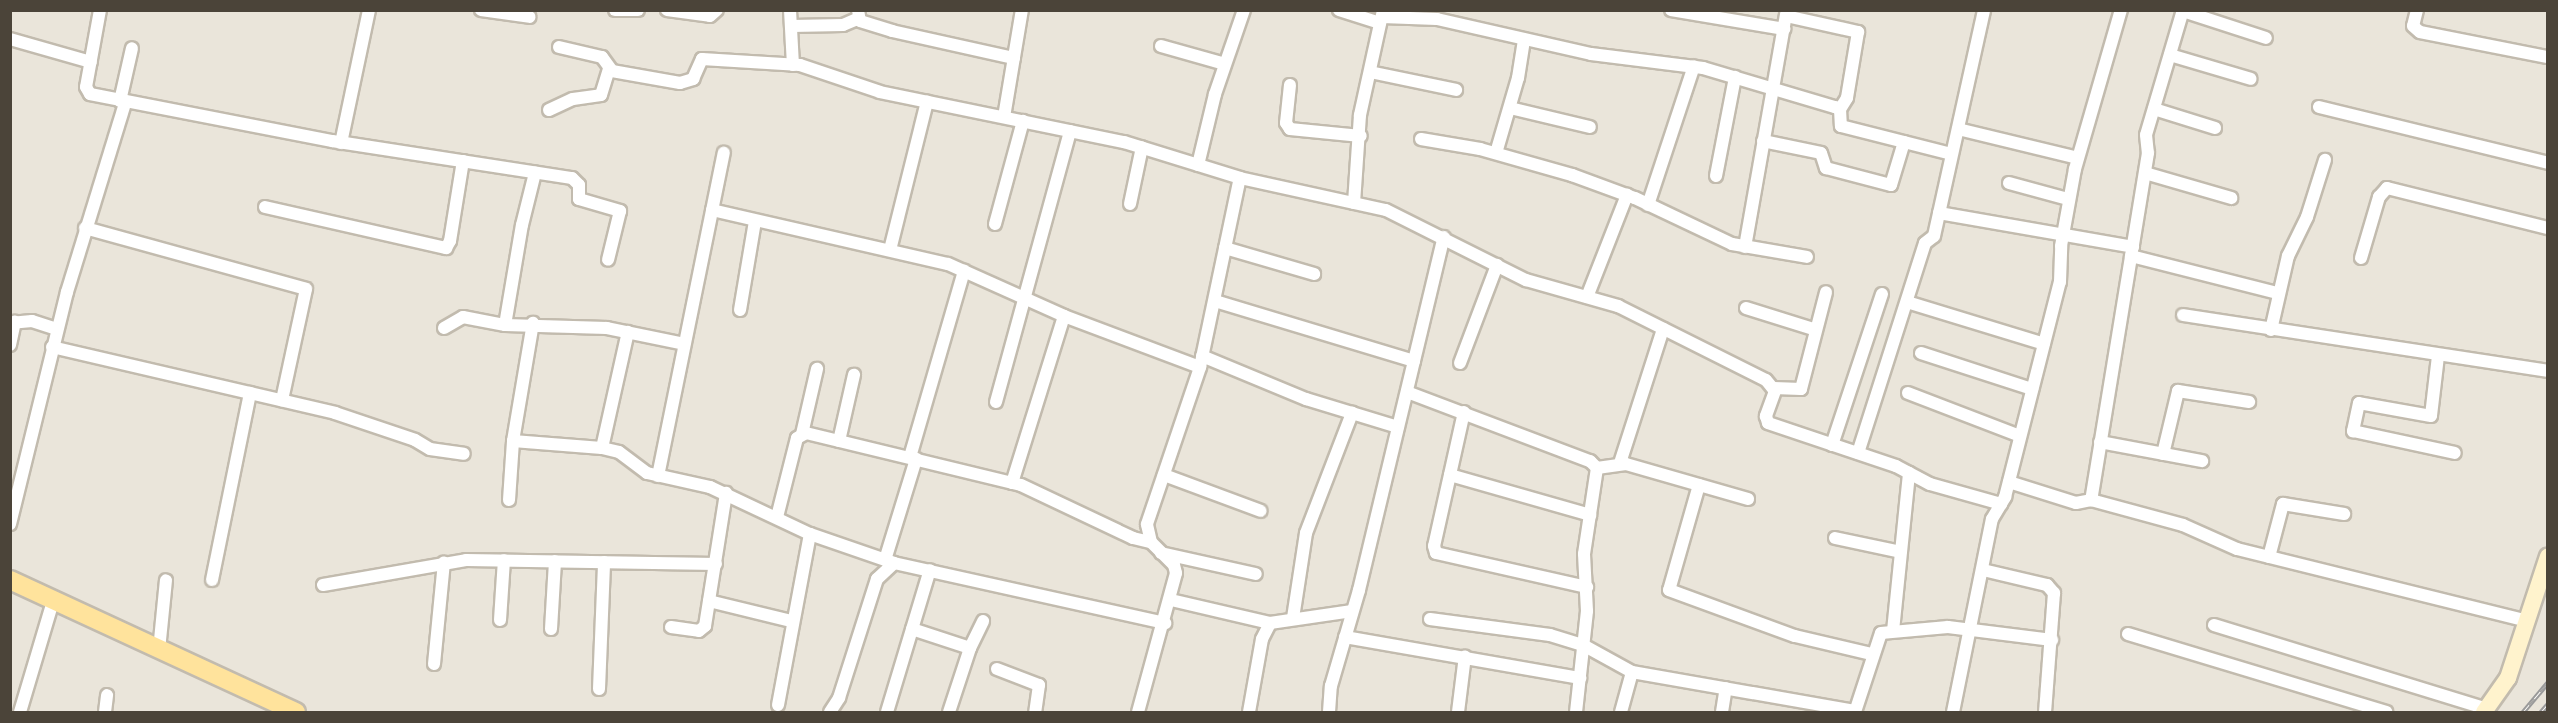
<!DOCTYPE html>
<html>
<head>
<meta charset="utf-8">
<style>
  body { margin:0 }
  #map { position:relative; width:2558px; height:723px; overflow:hidden; background:#f6f3ec; font-family:Jost,sans-serif }
  div>[style] { position:absolute }
  [style*='--x'] { left:calc(var(--x)*1px); top:calc(var(--y)*1px); width:calc(var(--w)*1px); rotate:calc(var(--a)*1deg) }
  .residential>* { inset:0; background:#eae5da }
  .roads { filter:drop-shadow(2px 0 #c2bbae) drop-shadow(-2px 0 #c2bbae) drop-shadow(0 2px #c2bbae) drop-shadow(0 -2px #c2bbae) }
  .street>* { height:12px; margin:-6px; padding:0 6px; transform-origin:6px; border-radius:6px; background:#fff }
  .secondary>* { height:16px; margin:-8px; padding:0 8px; transform-origin:8px; border-radius:8px; background:#fff3cd }
  .primary>* { height:18px; margin:-9px; padding:0 9px; transform-origin:9px; border-radius:9px; background:#ffe39c }
  .rail>* { height:5px; margin-top:-2.5px; transform-origin:0; background:repeating-linear-gradient(90deg,#fff 0 9px,#9a9a9a 0 18px); box-sizing:border-box; border-block:2px solid #9a9a9a }
  span { translate:-50% -50%; white-space:nowrap; text-align:center; line-height:1.15; -webkit-text-stroke:5px #fff; paint-order:stroke }
  .frame { position:absolute; inset:0; border:12px solid #4b4439; pointer-events:none }
</style>
</head>
<body>
<div id="map">
  <div class="residential">
    <div style="clip-path:polygon(11px 11px,2547px 11px,2547px 712px,11px 712px)"></div>
  </div>
  <div class="roads">
    <div class="street">
      <div style="--x:100;--y:10;--w:78;--a:100.3"></div>
      <div style="--x:86;--y:87;--w:8;--a:60"></div>
      <div style="--x:90;--y:94;--w:247;--a:11"></div>
      <div style="--x:332;--y:141;--w:243;--a:8.8"></div>
      <div style="--x:572;--y:178;--w:10;--a:45"></div>
      <div style="--x:579;--y:185;--w:14;--a:90"></div>
      <div style="--x:579;--y:199;--w:43;--a:16.3"></div>
      <div style="--x:620;--y:211;--w:50;--a:103.8"></div>
      <div style="--x:481;--y:10;--w:49;--a:8.1"></div>
      <div style="--x:615;--y:10;--w:23;--a:0"></div>
      <div style="--x:667;--y:10;--w:43;--a:7.9"></div>
      <div style="--x:710;--y:16;--w:9;--a:-41"></div>
      <div style="--x:790;--y:10;--w:55;--a:86.9"></div>
      <div style="--x:858;--y:10;--w:11;--a:80"></div>
      <div style="--x:860;--y:21;--w:34;--a:17"></div>
      <div style="--x:892;--y:31;--w:125;--a:12.5"></div>
      <div style="--x:1339;--y:10;--w:43;--a:17.6"></div>
      <div style="--x:1671;--y:10;--w:115;--a:9.5"></div>
      <div style="--x:2183;--y:10;--w:130;--a:106.5"></div>
      <div style="--x:2146;--y:135;--w:18;--a:84"></div>
      <div style="--x:2148;--y:153;--w:352;--a:99.3"></div>
      <div style="--x:2091;--y:500;--w:95;--a:15.2"></div>
      <div style="--x:2183;--y:525;--w:59;--a:24"></div>
      <div style="--x:2237;--y:549;--w:299;--a:13.9"></div>
      <div style="--x:2417;--y:10;--w:16;--a:104"></div>
      <div style="--x:2413;--y:26;--w:9;--a:41"></div>
      <div style="--x:2420;--y:32;--w:130;--a:11.1"></div>
      <div style="--x:2183;--y:11;--w:87;--a:18"></div>
      <div style="--x:1786;--y:16;--w:74;--a:12.5"></div>
      <div style="--x:1858;--y:32;--w:67;--a:99.5"></div>
      <div style="--x:1847;--y:98;--w:13;--a:122"></div>
      <div style="--x:1382;--y:17;--w:55;--a:2.1"></div>
      <div style="--x:1437;--y:19;--w:158;--a:12.8"></div>
      <div style="--x:1591;--y:54;--w:113;--a:7.1"></div>
      <div style="--x:1703;--y:68;--w:138;--a:16.5"></div>
      <div style="--x:1835;--y:107;--w:5;--a:22"></div>
      <div style="--x:1840;--y:109;--w:17;--a:87"></div>
      <div style="--x:1841;--y:126;--w:114;--a:14.2"></div>
      <div style="--x:792;--y:26;--w:51;--a:-1.1"></div>
      <div style="--x:843;--y:25;--w:15;--a:-23"></div>
      <div style="--x:10;--y:39;--w:84;--a:15.9"></div>
      <div style="--x:1161;--y:46;--w:66;--a:15.7"></div>
      <div style="--x:559;--y:47;--w:44;--a:13.1"></div>
      <div style="--x:602;--y:57;--w:17;--a:54"></div>
      <div style="--x:612;--y:71;--w:69;--a:10"></div>
      <div style="--x:680;--y:83;--w:14;--a:-17"></div>
      <div style="--x:693;--y:79;--w:22;--a:-66"></div>
      <div style="--x:702;--y:59;--w:98;--a:3.5"></div>
      <div style="--x:800;--y:65;--w:84;--a:18.6"></div>
      <div style="--x:880;--y:92;--w:249;--a:11.6"></div>
      <div style="--x:1124;--y:142;--w:121;--a:17.2"></div>
      <div style="--x:1240;--y:178;--w:149;--a:12.4"></div>
      <div style="--x:1386;--y:210;--w:157;--a:26.6"></div>
      <div style="--x:1526;--y:280;--w:96;--a:15.8"></div>
      <div style="--x:1618;--y:306;--w:165;--a:26.6"></div>
      <div style="--x:1766;--y:380;--w:14;--a:51"></div>
      <div style="--x:1775;--y:391;--w:27;--a:110"></div>
      <div style="--x:1766;--y:416;--w:7;--a:74"></div>
      <div style="--x:1768;--y:423;--w:135;--a:18.6"></div>
      <div style="--x:1896;--y:466;--w:38;--a:28"></div>
      <div style="--x:1930;--y:484;--w:74;--a:15.7"></div>
      <div style="--x:2170;--y:55;--w:84;--a:16.5"></div>
      <div style="--x:1370;--y:72;--w:88;--a:11.8"></div>
      <div style="--x:1290;--y:85;--w:38;--a:96"></div>
      <div style="--x:1286;--y:123;--w:7;--a:56"></div>
      <div style="--x:1290;--y:129;--w:71;--a:5.6"></div>
      <div style="--x:120;--y:101;--w:54;--a:-77.2"></div>
      <div style="--x:2319;--y:107;--w:236;--a:13.7"></div>
      <div style="--x:1510;--y:108;--w:82;--a:13.4"></div>
      <div style="--x:2154;--y:109;--w:64;--a:17.3"></div>
      <div style="--x:549;--y:110;--w:26;--a:-25"></div>
      <div style="--x:573;--y:99;--w:28;--a:-8"></div>
      <div style="--x:601;--y:95;--w:28;--a:-73"></div>
      <div style="--x:1004;--y:117;--w:109;--a:-80.5"></div>
      <div style="--x:1958;--y:129;--w:123;--a:13.6"></div>
      <div style="--x:1421;--y:139;--w:60;--a:9.6"></div>
      <div style="--x:1480;--y:149;--w:96;--a:15.8"></div>
      <div style="--x:1572;--y:175;--w:67;--a:20.1"></div>
      <div style="--x:1635;--y:198;--w:107;--a:25.4"></div>
      <div style="--x:1732;--y:244;--w:76;--a:9.8"></div>
      <div style="--x:1763;--y:141;--w:59;--a:11.7"></div>
      <div style="--x:1821;--y:153;--w:16;--a:72"></div>
      <div style="--x:1826;--y:168;--w:67;--a:14.7"></div>
      <div style="--x:1891;--y:185;--w:45;--a:-73.2"></div>
      <div style="--x:341;--y:143;--w:136;--a:-78.1"></div>
      <div style="--x:1496;--y:153;--w:78;--a:-73.7"></div>
      <div style="--x:1518;--y:78;--w:39;--a:-81"></div>
      <div style="--x:1198;--y:165;--w:73;--a:-76.5"></div>
      <div style="--x:1215;--y:94;--w:89;--a:-71"></div>
      <div style="--x:2145;--y:173;--w:90;--a:16.2"></div>
      <div style="--x:1716;--y:176;--w:101;--a:-79.1"></div>
      <div style="--x:2009;--y:183;--w:61;--a:15.2"></div>
      <div style="--x:1354;--y:203;--w:88;--a:-86.1"></div>
      <div style="--x:1360;--y:115;--w:107;--a:-77.6"></div>
      <div style="--x:1130;--y:204;--w:58;--a:-78.1"></div>
      <div style="--x:1648;--y:205;--w:146;--a:-71.7"></div>
      <div style="--x:265;--y:207;--w:186;--a:12.8"></div>
      <div style="--x:446;--y:248;--w:8;--a:-60"></div>
      <div style="--x:450;--y:241;--w:81;--a:-80.8"></div>
      <div style="--x:712;--y:210;--w:242;--a:12.9"></div>
      <div style="--x:948;--y:264;--w:127;--a:24.1"></div>
      <div style="--x:1064;--y:316;--w:145;--a:20.6"></div>
      <div style="--x:1939;--y:213;--w:197;--a:9.9"></div>
      <div style="--x:995;--y:224;--w:107;--a:-74.8"></div>
      <div style="--x:85;--y:228;--w:229;--a:15.4"></div>
      <div style="--x:306;--y:289;--w:114;--a:102.2"></div>
      <div style="--x:1745;--y:247;--w:241;--a:-80"></div>
      <div style="--x:1225;--y:248;--w:93;--a:16.3"></div>
      <div style="--x:890;--y:250;--w:153;--a:-76"></div>
      <div style="--x:2131;--y:256;--w:151;--a:14.2"></div>
      <div style="--x:2361;--y:258;--w:64;--a:-73.6"></div>
      <div style="--x:2379;--y:197;--w:12;--a:-48"></div>
      <div style="--x:2387;--y:188;--w:166;--a:14"></div>
      <div style="--x:1587;--y:297;--w:110;--a:-68.6"></div>
      <div style="--x:1215;--y:301;--w:208;--a:16.8"></div>
      <div style="--x:1907;--y:302;--w:143;--a:17"></div>
      <div style="--x:1746;--y:308;--w:73;--a:17.4"></div>
      <div style="--x:740;--y:310;--w:90;--a:-80.4"></div>
      <div style="--x:2183;--y:315;--w:369;--a:8.7"></div>
      <div style="--x:10;--y:323;--w:22;--a:-5"></div>
      <div style="--x:32;--y:321;--w:26;--a:18"></div>
      <div style="--x:505;--y:325;--w:101;--a:-80.4"></div>
      <div style="--x:522;--y:225;--w:54;--a:-76"></div>
      <div style="--x:444;--y:328;--w:22;--a:-30"></div>
      <div style="--x:463;--y:317;--w:43;--a:10.8"></div>
      <div style="--x:505;--y:325;--w:102;--a:1.7"></div>
      <div style="--x:607;--y:328;--w:79;--a:11.7"></div>
      <div style="--x:2271;--y:330;--w:76;--a:-77.1"></div>
      <div style="--x:2288;--y:256;--w:43;--a:-64"></div>
      <div style="--x:2307;--y:217;--w:60;--a:-72.5"></div>
      <div style="--x:10;--y:345;--w:24;--a:-78"></div>
      <div style="--x:52;--y:347;--w:291;--a:13.1"></div>
      <div style="--x:335;--y:413;--w:84;--a:18.6"></div>
      <div style="--x:415;--y:440;--w:17;--a:31"></div>
      <div style="--x:430;--y:449;--w:34;--a:8"></div>
      <div style="--x:1921;--y:353;--w:117;--a:18"></div>
      <div style="--x:1202;--y:356;--w:113;--a:22.5"></div>
      <div style="--x:1306;--y:399;--w:96;--a:16.9"></div>
      <div style="--x:2438;--y:356;--w:60;--a:96.7"></div>
      <div style="--x:2431;--y:416;--w:73;--a:-169.8"></div>
      <div style="--x:2359;--y:403;--w:29;--a:102"></div>
      <div style="--x:2353;--y:431;--w:104;--a:12.2"></div>
      <div style="--x:1460;--y:363;--w:105;--a:-69.3"></div>
      <div style="--x:1774;--y:388;--w:27;--a:2"></div>
      <div style="--x:1801;--y:389;--w:100;--a:-75.5"></div>
      <div style="--x:1407;--y:392;--w:196;--a:20.7"></div>
      <div style="--x:1590;--y:461;--w:10;--a:45"></div>
      <div style="--x:1597;--y:468;--w:87;--a:98.6"></div>
      <div style="--x:1584;--y:554;--w:57;--a:87"></div>
      <div style="--x:1587;--y:611;--w:102;--a:96.2"></div>
      <div style="--x:1908;--y:393;--w:120;--a:21"></div>
      <div style="--x:996;--y:402;--w:281;--a:-74.7"></div>
      <div style="--x:1464;--y:412;--w:137;--a:102.6"></div>
      <div style="--x:1434;--y:546;--w:7;--a:74"></div>
      <div style="--x:1436;--y:553;--w:155;--a:12.7"></div>
      <div style="--x:802;--y:434;--w:67;--a:-77"></div>
      <div style="--x:513;--y:441;--w:120;--a:-80.4"></div>
      <div style="--x:839;--y:441;--w:68;--a:-77.2"></div>
      <div style="--x:2100;--y:442;--w:104;--a:10.6"></div>
      <div style="--x:1832;--y:445;--w:159;--a:-71.7"></div>
      <div style="--x:602;--y:448;--w:119;--a:-77.4"></div>
      <div style="--x:1858;--y:453;--w:220;--a:-72.3"></div>
      <div style="--x:1925;--y:243;--w:11;--a:-38"></div>
      <div style="--x:1934;--y:236;--w:231;--a:-77.5"></div>
      <div style="--x:2163;--y:454;--w:65;--a:-76.6"></div>
      <div style="--x:2178;--y:391;--w:72;--a:8.8"></div>
      <div style="--x:910;--y:457;--w:194;--a:-73.8"></div>
      <div style="--x:1620;--y:463;--w:141;--a:-72.2"></div>
      <div style="--x:1597;--y:468;--w:29;--a:-8"></div>
      <div style="--x:1626;--y:464;--w:127;--a:16"></div>
      <div style="--x:1164;--y:475;--w:103;--a:20.4"></div>
      <div style="--x:1450;--y:475;--w:146;--a:15.9"></div>
      <div style="--x:658;--y:476;--w:330;--a:-78.5"></div>
      <div style="--x:2009;--y:482;--w:70;--a:17.4"></div>
      <div style="--x:2076;--y:503;--w:15;--a:-11"></div>
      <div style="--x:1012;--y:483;--w:175;--a:-72.7"></div>
      <div style="--x:1699;--y:485;--w:109;--a:105.9"></div>
      <div style="--x:1669;--y:590;--w:134;--a:20.1"></div>
      <div style="--x:1795;--y:636;--w:79;--a:13.2"></div>
      <div style="--x:509;--y:500;--w:59;--a:-86.1"></div>
      <div style="--x:513;--y:441;--w:89;--a:4.5"></div>
      <div style="--x:602;--y:448;--w:17;--a:13"></div>
      <div style="--x:619;--y:452;--w:35;--a:37"></div>
      <div style="--x:647;--y:473;--w:65;--a:12.5"></div>
      <div style="--x:710;--y:487;--w:110;--a:25.2"></div>
      <div style="--x:810;--y:534;--w:89;--a:19"></div>
      <div style="--x:777;--y:517;--w:81;--a:-75.8"></div>
      <div style="--x:797;--y:438;--w:10;--a:-29"></div>
      <div style="--x:806;--y:433;--w:221;--a:13.6"></div>
      <div style="--x:1021;--y:485;--w:124;--a:25.3"></div>
      <div style="--x:1133;--y:538;--w:18;--a:13"></div>
      <div style="--x:10;--y:524;--w:239;--a:-76.2"></div>
      <div style="--x:67;--y:292;--w:198;--a:-72.9"></div>
      <div style="--x:1835;--y:538;--w:67;--a:12"></div>
      <div style="--x:1161;--y:553;--w:97;--a:12.5"></div>
      <div style="--x:2269;--y:557;--w:55;--a:-75.2"></div>
      <div style="--x:2283;--y:504;--w:62;--a:9.3"></div>
      <div style="--x:885;--y:560;--w:106;--a:-72.9"></div>
      <div style="--x:1983;--y:570;--w:66;--a:13.2"></div>
      <div style="--x:2047;--y:585;--w:11;--a:49"></div>
      <div style="--x:2054;--y:593;--w:119;--a:94.3"></div>
      <div style="--x:212;--y:580;--w:191;--a:-78.5"></div>
      <div style="--x:323;--y:585;--w:145;--a:-9.9"></div>
      <div style="--x:466;--y:560;--w:250;--a:0.9"></div>
      <div style="--x:1171;--y:600;--w:102;--a:13.1"></div>
      <div style="--x:709;--y:601;--w:84;--a:13.7"></div>
      <div style="--x:1293;--y:618;--w:86;--a:-81.3"></div>
      <div style="--x:1306;--y:533;--w:129;--a:-69"></div>
      <div style="--x:1430;--y:619;--w:121;--a:7.6"></div>
      <div style="--x:1550;--y:635;--w:34;--a:17"></div>
      <div style="--x:1583;--y:645;--w:56;--a:28.9"></div>
      <div style="--x:1632;--y:672;--w:226;--a:9.9"></div>
      <div style="--x:500;--y:620;--w:60;--a:-86.2"></div>
      <div style="--x:2214;--y:625;--w:286;--a:17.1"></div>
      <div style="--x:671;--y:627;--w:28;--a:8"></div>
      <div style="--x:699;--y:631;--w:8;--a:-40"></div>
      <div style="--x:705;--y:626;--w:135;--a:-81"></div>
      <div style="--x:551;--y:629;--w:68;--a:-86.6"></div>
      <div style="--x:912;--y:629;--w:61;--a:18.1"></div>
      <div style="--x:1893;--y:631;--w:159;--a:-84.2"></div>
      <div style="--x:2128;--y:634;--w:270;--a:16.8"></div>
      <div style="--x:1345;--y:637;--w:239;--a:9.9"></div>
      <div style="--x:159;--y:650;--w:70;--a:-84.3"></div>
      <div style="--x:434;--y:664;--w:102;--a:-84.4"></div>
      <div style="--x:997;--y:669;--w:45;--a:20.9"></div>
      <div style="--x:1039;--y:685;--w:27;--a:98"></div>
      <div style="--x:599;--y:689;--w:127;--a:-87.7"></div>
      <div style="--x:778;--y:705;--w:174;--a:-79.4"></div>
      <div style="--x:20;--y:712;--w:116;--a:-73.4"></div>
      <div style="--x:105;--y:712;--w:17;--a:-83"></div>
      <div style="--x:830;--y:712;--w:17;--a:-57"></div>
      <div style="--x:839;--y:698;--w:125;--a:-72.3"></div>
      <div style="--x:877;--y:579;--w:23;--a:-43"></div>
      <div style="--x:894;--y:563;--w:278;--a:12.5"></div>
      <div style="--x:887;--y:712;--w:148;--a:-73.2"></div>
      <div style="--x:949;--y:712;--w:67;--a:-71.8"></div>
      <div style="--x:970;--y:648;--w:30;--a:-64"></div>
      <div style="--x:1138;--y:712;--w:144;--a:-74.7"></div>
      <div style="--x:1176;--y:573;--w:8;--a:-104"></div>
      <div style="--x:1174;--y:565;--w:33;--a:-135"></div>
      <div style="--x:1151;--y:542;--w:18;--a:-103"></div>
      <div style="--x:1147;--y:524;--w:166;--a:-71.3"></div>
      <div style="--x:1200;--y:367;--w:193;--a:-78.1"></div>
      <div style="--x:1249;--y:712;--w:74;--a:-79.9"></div>
      <div style="--x:1262;--y:639;--w:18;--a:-63"></div>
      <div style="--x:1270;--y:623;--w:83;--a:-8.3"></div>
      <div style="--x:1329;--y:712;--w:26;--a:-86"></div>
      <div style="--x:1331;--y:686;--w:100;--a:-73.7"></div>
      <div style="--x:1359;--y:590;--w:363;--a:-76.5"></div>
      <div style="--x:1458;--y:712;--w:56;--a:-82.9"></div>
      <div style="--x:1621;--y:712;--w:41;--a:-74.6"></div>
      <div style="--x:1722;--y:712;--w:24;--a:-81"></div>
      <div style="--x:1855;--y:712;--w:83;--a:-71.8"></div>
      <div style="--x:1881;--y:633;--w:67;--a:-5.1"></div>
      <div style="--x:1948;--y:627;--w:105;--a:7.1"></div>
      <div style="--x:1953;--y:712;--w:197;--a:-78.6"></div>
      <div style="--x:1992;--y:519;--w:26;--a:-59"></div>
      <div style="--x:2005;--y:497;--w:222;--a:-75.7"></div>
      <div style="--x:2060;--y:282;--w:36;--a:-88"></div>
      <div style="--x:2061;--y:246;--w:78;--a:-79.7"></div>
      <div style="--x:2075;--y:169;--w:166;--a:-73.9"></div>
    </div>
    <div class="secondary">
      <div style="--x:2484;--y:712;--w:42;--a:-54.8"></div>
      <div style="--x:2508;--y:678;--w:128;--a:-71.8"></div>
    </div>
    <div class="primary">
      <div style="--x:10;--y:580;--w:315;--a:24.8"></div>
    </div>
  </div>
  <div class="rail">
    <div style="--x:2523;--y:712;--w:39;--a:-50"></div>
    <div style="--x:2541;--y:712;--w:11;--a:-49"></div>
  </div>
  <div class="frame"></div>
</div>
</body>
</html>
